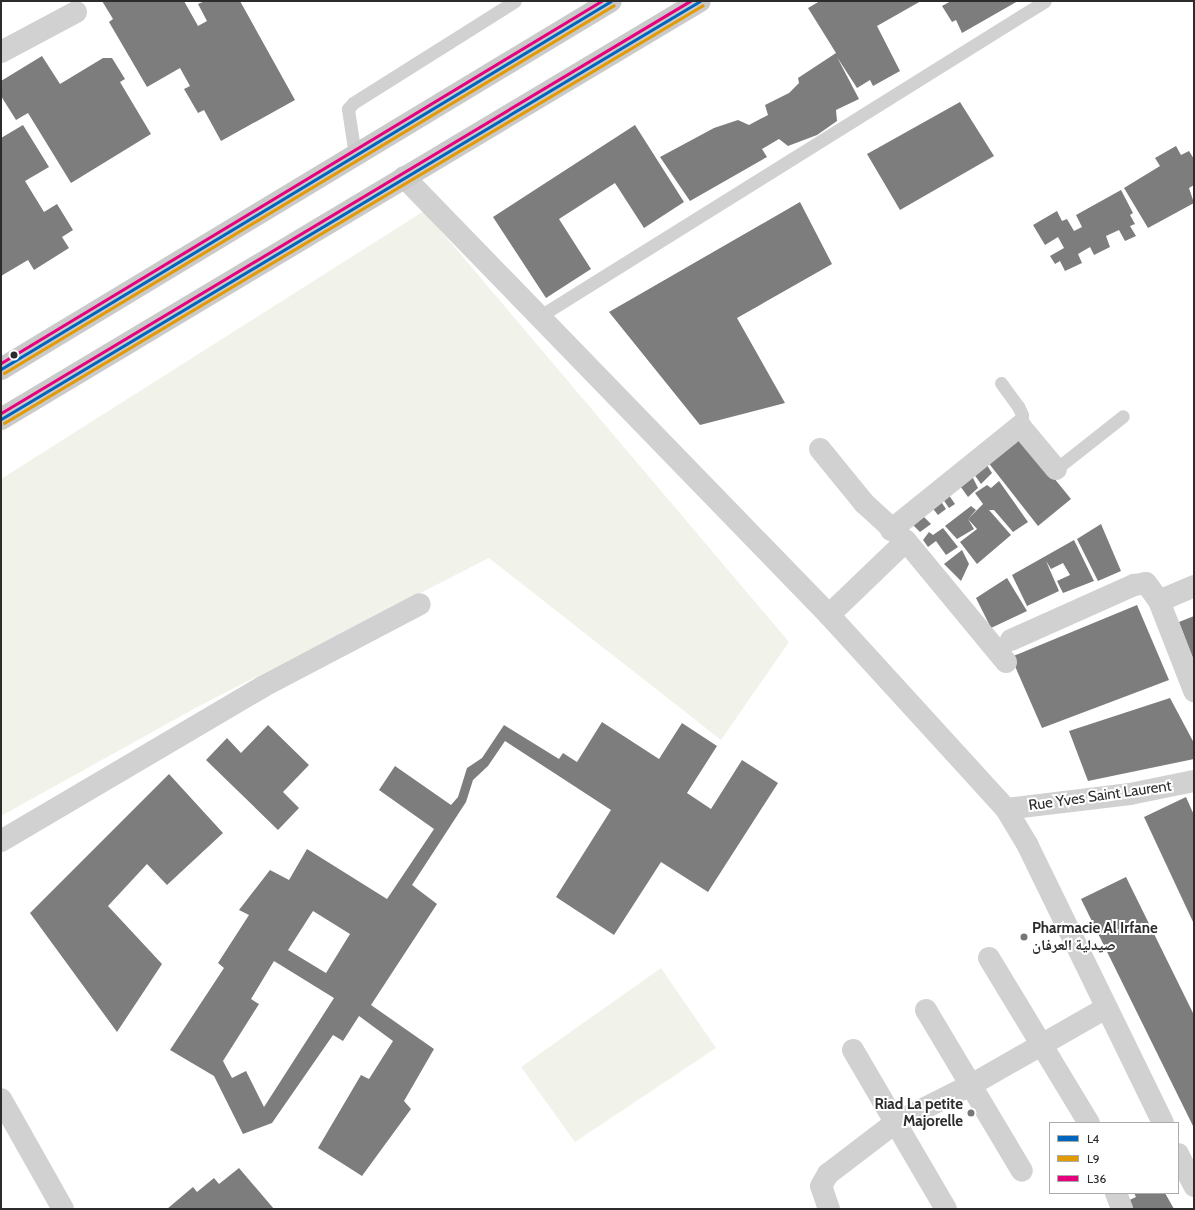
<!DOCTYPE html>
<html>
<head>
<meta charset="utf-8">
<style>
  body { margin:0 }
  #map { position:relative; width:1195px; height:1210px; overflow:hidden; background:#fff; font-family:Cabin,"Noto Naskh Arabic",sans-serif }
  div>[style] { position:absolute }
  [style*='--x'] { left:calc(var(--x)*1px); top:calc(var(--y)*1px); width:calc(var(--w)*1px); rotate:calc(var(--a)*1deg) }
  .green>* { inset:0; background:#f1f3ea }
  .building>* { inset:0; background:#7d7d7d }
  .lane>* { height:13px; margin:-6.5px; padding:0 6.5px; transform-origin:6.5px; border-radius:6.5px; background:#d1d1d1 }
  .street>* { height:22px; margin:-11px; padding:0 11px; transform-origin:11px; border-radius:11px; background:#d1d1d1 }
  .secondary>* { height:22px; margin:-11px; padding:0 11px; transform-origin:11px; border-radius:11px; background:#cacaca }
  .bus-1>* { height:3px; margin:-1.5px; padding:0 1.5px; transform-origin:1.5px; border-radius:1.5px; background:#0065bd }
  .bus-2>* { height:3px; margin:-1.5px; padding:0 1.5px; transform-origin:1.5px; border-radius:1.5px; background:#e39a04 }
  .bus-3>* { height:3px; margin:-1.5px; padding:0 1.5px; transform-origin:1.5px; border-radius:1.5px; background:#e5007d }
  .dots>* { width:11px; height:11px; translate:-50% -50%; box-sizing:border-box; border:2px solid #fff; border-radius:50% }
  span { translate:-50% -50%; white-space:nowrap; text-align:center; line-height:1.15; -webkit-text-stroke:4px #fff; paint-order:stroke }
  .street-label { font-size:15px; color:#2c2c2c }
  .poi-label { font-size:15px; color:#2c2c2c; font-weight:700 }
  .left { translate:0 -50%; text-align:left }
  .right { translate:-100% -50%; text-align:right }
  .frame { position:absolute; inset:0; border:2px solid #2c2c2c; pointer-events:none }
  .legend { position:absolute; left:1049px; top:1122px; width:130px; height:72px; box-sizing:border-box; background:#fff; border:1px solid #ababab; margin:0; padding:5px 7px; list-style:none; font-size:12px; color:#2c2c2c }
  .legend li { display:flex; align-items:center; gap:8px; height:20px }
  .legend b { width:20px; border:1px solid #ababab }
</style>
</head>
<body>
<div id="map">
  <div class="green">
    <div style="clip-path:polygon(424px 211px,789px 642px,721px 740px,489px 558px,201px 705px,1px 816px,1px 479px)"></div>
    <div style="clip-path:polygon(661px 968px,716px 1048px,575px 1142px,521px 1067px)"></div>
  </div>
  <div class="building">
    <div style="clip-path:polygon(102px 1px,184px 1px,198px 26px,207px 21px,198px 4px,205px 1px,240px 1px,295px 100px,221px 141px,204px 110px,198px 113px,184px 89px,190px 86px,180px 68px,147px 87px,109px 22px,113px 19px)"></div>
    <div style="clip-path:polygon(820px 1px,921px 1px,877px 26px,900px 71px,873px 86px,870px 80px,857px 88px,837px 57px,859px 99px,836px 110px,837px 121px,817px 135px,788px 146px,779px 139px,762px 149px,767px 157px,690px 201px,660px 157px,714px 128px,738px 120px,749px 125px,768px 115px,765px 105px,789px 93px,799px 83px,798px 78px,836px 53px,808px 8px)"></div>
    <div style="clip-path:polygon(951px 1px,1018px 1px,962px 33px,956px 20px,952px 22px,942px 6px)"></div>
    <div style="clip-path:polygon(42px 56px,60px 84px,103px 58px,112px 58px,125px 79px,120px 82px,151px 134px,71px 183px,28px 113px,16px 120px,1px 96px,1px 81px)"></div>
    <div style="clip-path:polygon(960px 102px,994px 156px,900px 210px,867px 154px)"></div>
    <div style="clip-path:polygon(23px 125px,49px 167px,25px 181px,44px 212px,57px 204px,73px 230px,62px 237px,69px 248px,34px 270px,28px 260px,1px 276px,1px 138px)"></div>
    <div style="clip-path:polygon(635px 125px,684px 202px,644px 228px,615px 183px,559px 219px,591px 269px,546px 298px,493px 217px)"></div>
    <div style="clip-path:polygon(1176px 146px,1181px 155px,1189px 151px,1194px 159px,1194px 185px,1189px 188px,1194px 203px,1148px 228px,1124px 188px,1160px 166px,1155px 158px)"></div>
    <div style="clip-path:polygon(1121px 190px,1133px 213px,1130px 215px,1135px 224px,1130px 226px,1136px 236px,1125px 241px,1119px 230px,1106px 236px,1110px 247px,1094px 255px,1090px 247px,1078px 254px,1082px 263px,1065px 271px,1060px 261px,1055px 264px,1050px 256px,1064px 248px,1058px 237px,1045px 245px,1033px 225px,1057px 211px,1062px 221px,1067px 219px,1074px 231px,1082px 227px,1076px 215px)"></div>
    <div style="clip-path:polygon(800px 202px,832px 264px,737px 318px,785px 403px,700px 425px,609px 312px)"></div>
    <div style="clip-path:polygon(1019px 435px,1071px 499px,1038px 526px,987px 461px)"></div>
    <div style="clip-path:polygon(983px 459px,992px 473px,981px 484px,971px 470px)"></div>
    <div style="clip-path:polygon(971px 474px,978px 488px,968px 497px,958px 483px)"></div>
    <div style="clip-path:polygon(999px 481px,1028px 522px,1013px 532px,994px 510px,989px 510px,1011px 535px,977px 564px,960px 542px,977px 529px,968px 519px,974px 529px,957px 539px,945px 526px,971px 506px,976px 510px,968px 519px,983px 504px,975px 493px,987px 485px,991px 488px)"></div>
    <div style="clip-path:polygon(946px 491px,955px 504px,949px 508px,940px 495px)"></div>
    <div style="clip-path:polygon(938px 497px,946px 509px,938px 515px,930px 505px)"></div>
    <div style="clip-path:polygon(921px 514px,931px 524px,920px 532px,910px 522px)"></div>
    <div style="clip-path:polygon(1101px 524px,1121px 571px,1098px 581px,1077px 539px)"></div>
    <div style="clip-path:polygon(943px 528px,958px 547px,946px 555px,936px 541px,928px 547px,923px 540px,929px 532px,933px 535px)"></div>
    <div style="clip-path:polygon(1074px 540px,1094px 581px,1063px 593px,1057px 581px,1070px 575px,1063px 563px,1051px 569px,1046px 561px,1059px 591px,1027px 606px,1012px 575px)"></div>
    <div style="clip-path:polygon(962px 550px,969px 564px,961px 581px,944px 564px)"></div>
    <div style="clip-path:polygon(1007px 578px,1027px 611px,991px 628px,976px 598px)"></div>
    <div style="clip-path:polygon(1137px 605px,1169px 680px,1042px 728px,1011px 657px)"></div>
    <div style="clip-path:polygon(1194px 616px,1194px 661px,1179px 622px)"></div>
    <div style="clip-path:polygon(1170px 698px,1194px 743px,1194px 759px,1088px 781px,1069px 731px)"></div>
    <div style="clip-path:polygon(evenodd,602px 722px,659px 759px,682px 723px,717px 746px,687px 793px,711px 809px,742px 760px,778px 783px,708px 892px,661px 862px,614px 935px,556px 897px,611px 810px,505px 741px,488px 766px,473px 780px,466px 802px,412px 885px,437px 904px,371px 1005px,434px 1049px,404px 1101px,411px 1109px,362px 1176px,318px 1148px,361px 1075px,369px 1079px,393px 1041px,359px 1016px,343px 1041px,333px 1035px,272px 1123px,243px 1134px,214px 1076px,170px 1050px,224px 968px,218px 963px,249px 915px,239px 910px,270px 870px,289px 880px,307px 849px,387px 899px,434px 829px,379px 790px,395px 766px,451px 805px,458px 797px,467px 768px,482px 758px,504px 725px,559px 759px,563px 753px,577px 762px,602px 722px,313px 911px,350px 934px,326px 973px,288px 950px,313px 911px,602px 722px,274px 961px,334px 998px,264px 1107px,246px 1071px,232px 1078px,223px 1061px,259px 1004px,251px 999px,274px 961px)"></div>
    <div style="clip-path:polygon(268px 725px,309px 765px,283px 792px,299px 808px,278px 830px,206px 760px,227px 738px,241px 753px)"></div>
    <div style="clip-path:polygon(169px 774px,223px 833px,167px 885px,147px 864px,108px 906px,162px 964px,117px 1032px,30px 913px)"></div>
    <div style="clip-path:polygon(1186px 797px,1194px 815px,1194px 924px,1144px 817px)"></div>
    <div style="clip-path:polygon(1126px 877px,1194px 1015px,1194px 1128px,1081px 899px)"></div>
    <div style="clip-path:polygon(239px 1168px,274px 1209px,167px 1209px,193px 1187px,197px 1192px,214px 1178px,219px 1184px)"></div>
    <div style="clip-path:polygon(1134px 1193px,1165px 1193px,1174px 1209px,1128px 1209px,1125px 1202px,1136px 1197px)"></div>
  </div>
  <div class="lane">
    <div style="--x:355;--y:155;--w:47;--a:-98.7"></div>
    <div style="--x:348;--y:109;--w:8;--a:-50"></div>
    <div style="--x:353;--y:103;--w:191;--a:-32.2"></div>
    <div style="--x:540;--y:316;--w:595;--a:-31.95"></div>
    <div style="--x:1001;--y:383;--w:29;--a:54"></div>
    <div style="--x:1018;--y:406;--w:10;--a:66"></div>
    <div style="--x:1022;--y:415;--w:11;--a:100"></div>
    <div style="--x:1056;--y:469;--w:85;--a:-38.3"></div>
  </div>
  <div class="street">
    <div style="--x:1;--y:52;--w:85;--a:-28.1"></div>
    <div style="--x:404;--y:177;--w:610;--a:45.86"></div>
    <div style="--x:829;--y:615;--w:263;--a:47.6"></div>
    <div style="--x:1006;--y:809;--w:41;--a:59"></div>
    <div style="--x:1027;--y:844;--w:310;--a:64"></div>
    <div style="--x:820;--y:449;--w:70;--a:50.8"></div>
    <div style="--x:864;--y:503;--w:52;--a:42.6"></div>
    <div style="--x:891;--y:530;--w:166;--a:-38.9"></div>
    <div style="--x:1020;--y:426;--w:56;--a:50.1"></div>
    <div style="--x:1159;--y:601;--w:38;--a:-23"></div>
    <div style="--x:829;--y:615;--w:107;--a:-43.9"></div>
    <div style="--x:906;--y:541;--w:157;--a:50.4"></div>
    <div style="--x:1011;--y:640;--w:135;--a:-24.1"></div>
    <div style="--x:1134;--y:585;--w:12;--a:-9"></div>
    <div style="--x:1146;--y:583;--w:22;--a:54"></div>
    <div style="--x:1159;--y:601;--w:97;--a:68.7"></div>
    <div style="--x:1006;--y:809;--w:125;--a:-6.9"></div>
    <div style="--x:1130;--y:794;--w:65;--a:-11.5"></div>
    <div style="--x:1;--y:841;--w:303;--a:-30.5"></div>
    <div style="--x:262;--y:687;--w:178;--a:-27.7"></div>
    <div style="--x:989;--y:958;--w:193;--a:58.8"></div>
    <div style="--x:926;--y:1010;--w:187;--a:59.2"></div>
    <div style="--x:853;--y:1050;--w:184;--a:59.7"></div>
    <div style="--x:1;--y:1099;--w:126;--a:60.6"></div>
    <div style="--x:1178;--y:1154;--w:36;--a:63"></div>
    <div style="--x:1116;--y:1193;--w:17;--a:69"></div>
    <div style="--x:829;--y:1209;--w:24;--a:-109"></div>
    <div style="--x:821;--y:1186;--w:14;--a:-60"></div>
    <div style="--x:828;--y:1174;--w:84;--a:-37.3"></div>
    <div style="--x:895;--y:1123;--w:85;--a:-26.6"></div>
    <div style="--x:971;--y:1085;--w:155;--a:-29.7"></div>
  </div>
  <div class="secondary">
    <div style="--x:1;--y:369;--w:712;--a:-31.1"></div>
    <div style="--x:1;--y:419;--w:814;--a:-30.88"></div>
  </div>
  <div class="bus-1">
    <div style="--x:1;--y:369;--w:712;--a:-31.1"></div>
    <div style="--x:1;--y:419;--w:814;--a:-30.88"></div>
  </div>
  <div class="bus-2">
    <div style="--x:4;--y:373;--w:712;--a:-31.1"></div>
    <div style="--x:4;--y:423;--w:814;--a:-30.88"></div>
  </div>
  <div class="bus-3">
    <div style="--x:1;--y:363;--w:701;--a:-31.1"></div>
    <div style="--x:1;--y:413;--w:803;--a:-30.88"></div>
  </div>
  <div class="dots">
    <div style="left:14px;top:355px;background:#2c2c2c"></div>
    <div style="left:1024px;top:937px;background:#767676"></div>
    <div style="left:971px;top:1113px;background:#767676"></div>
  </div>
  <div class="street-label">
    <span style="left:1100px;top:796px;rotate:-8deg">Rue Yves Saint Laurent</span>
  </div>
  <div class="poi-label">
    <span class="left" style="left:1032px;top:937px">Pharmacie Al Irfane<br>صيدلية العرفان</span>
    <span class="right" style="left:963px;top:1113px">Riad La petite<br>Majorelle</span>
  </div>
  <div class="frame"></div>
  <ul class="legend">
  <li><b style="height:5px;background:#0065bd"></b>L4</li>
  <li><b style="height:5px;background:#e39a04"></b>L9</li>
  <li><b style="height:5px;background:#e5007d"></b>L36</li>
  </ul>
</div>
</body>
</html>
